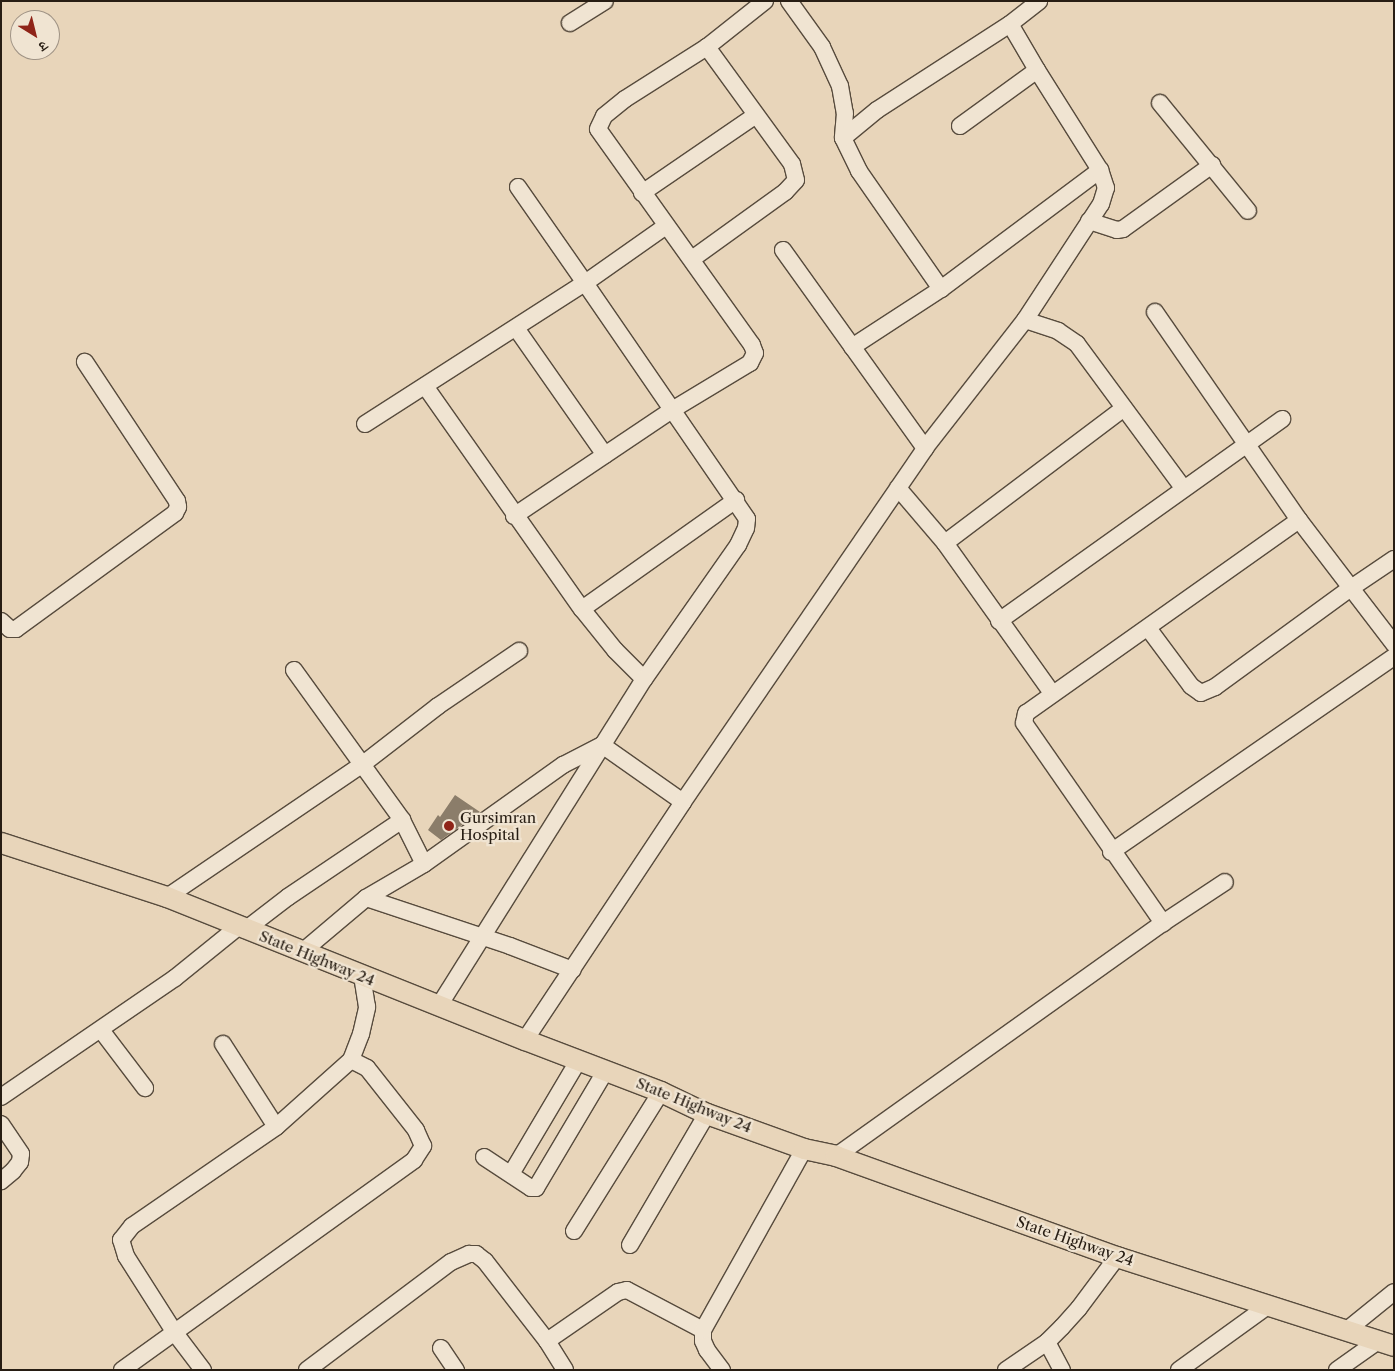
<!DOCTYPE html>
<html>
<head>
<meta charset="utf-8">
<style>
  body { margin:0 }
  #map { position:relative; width:1395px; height:1371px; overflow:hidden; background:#e8d5ba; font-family:"Libre Caslon Text","Noto Serif Devanagari",serif }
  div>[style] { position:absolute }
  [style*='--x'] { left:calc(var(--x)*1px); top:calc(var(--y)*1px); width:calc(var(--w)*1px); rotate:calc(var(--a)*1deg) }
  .building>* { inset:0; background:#8b7d6a }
  .roads { filter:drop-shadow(1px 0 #574b3d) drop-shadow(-1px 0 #574b3d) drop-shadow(0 1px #574b3d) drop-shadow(0 -1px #574b3d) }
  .minor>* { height:16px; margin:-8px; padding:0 8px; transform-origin:8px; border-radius:8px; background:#f0e4d2 }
  .major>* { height:20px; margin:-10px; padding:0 10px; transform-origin:10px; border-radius:10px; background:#e8d5ba }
  .dots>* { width:14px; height:14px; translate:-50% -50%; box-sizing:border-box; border:2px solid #f0e4d2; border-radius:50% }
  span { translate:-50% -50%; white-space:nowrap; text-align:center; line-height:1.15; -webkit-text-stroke:4.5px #f0e4d2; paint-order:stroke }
  .poi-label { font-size:15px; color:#271d13 }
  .left { translate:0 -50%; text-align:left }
  .street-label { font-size:15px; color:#271d13 }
  .frame { position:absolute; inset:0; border:2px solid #271d13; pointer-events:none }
  .north { position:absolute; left:10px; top:10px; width:50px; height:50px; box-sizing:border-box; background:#f0e4d2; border:1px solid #a09486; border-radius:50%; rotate:144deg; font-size:14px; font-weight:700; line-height:20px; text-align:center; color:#271d13 }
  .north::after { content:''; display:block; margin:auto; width:18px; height:22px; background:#8f2418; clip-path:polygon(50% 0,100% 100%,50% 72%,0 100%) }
</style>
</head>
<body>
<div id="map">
  <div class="building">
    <div style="clip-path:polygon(455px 795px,480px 812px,441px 840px,428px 830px,438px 815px,440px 817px)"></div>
  </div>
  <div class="roads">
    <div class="minor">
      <div style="--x:789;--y:1;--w:57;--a:54.3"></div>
      <div style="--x:822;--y:47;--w:43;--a:65.2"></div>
      <div style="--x:840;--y:86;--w:27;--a:80"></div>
      <div style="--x:845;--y:113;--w:25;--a:95"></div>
      <div style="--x:843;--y:138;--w:37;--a:64"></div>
      <div style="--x:859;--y:171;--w:144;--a:55.2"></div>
      <div style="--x:570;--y:23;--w:41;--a:-32.2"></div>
      <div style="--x:1160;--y:103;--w:139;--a:50.8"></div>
      <div style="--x:960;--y:126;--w:95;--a:-36"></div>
      <div style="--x:843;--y:138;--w:44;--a:-39.5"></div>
      <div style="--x:877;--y:110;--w:158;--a:-32.9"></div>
      <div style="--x:1010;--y:24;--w:37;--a:-38"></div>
      <div style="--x:518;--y:187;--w:117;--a:55.1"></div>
      <div style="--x:585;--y:283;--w:99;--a:-35.1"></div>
      <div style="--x:642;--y:193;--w:138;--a:-34.4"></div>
      <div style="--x:1089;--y:221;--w:29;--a:18"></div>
      <div style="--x:1117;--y:230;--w:6;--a:-9"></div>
      <div style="--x:1123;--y:229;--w:110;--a:-35.7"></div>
      <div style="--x:783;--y:250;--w:244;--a:54.4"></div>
      <div style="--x:692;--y:259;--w:115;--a:-35.8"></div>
      <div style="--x:785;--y:192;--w:16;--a:-47"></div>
      <div style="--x:796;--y:180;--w:16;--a:-104"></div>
      <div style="--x:792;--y:164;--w:145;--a:-126"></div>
      <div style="--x:1155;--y:312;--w:253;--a:55.3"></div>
      <div style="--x:1299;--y:520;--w:334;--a:144.7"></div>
      <div style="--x:1026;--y:713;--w:10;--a:101"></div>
      <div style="--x:1024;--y:723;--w:244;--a:55.2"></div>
      <div style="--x:1025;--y:320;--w:35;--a:18"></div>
      <div style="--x:1058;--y:331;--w:23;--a:34"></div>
      <div style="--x:1077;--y:344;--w:179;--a:53.6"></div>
      <div style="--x:516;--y:328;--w:155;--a:55"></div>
      <div style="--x:852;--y:347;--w:106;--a:-33.1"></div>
      <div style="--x:941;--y:289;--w:199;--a:-36.8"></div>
      <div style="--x:425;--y:386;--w:273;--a:54.9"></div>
      <div style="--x:582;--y:609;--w:53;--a:51.2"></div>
      <div style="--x:615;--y:650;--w:41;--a:45"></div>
      <div style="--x:365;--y:424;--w:261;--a:-32.7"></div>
      <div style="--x:585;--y:283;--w:286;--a:55.5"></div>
      <div style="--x:747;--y:519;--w:9;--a:96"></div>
      <div style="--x:746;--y:528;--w:19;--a:115"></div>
      <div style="--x:738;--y:545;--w:164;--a:125"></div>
      <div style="--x:644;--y:679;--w:386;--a:122.1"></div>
      <div style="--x:898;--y:488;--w:72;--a:49.5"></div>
      <div style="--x:945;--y:543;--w:184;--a:54.5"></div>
      <div style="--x:514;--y:516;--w:190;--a:-33.9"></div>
      <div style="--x:672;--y:410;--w:91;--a:-31.1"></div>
      <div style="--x:750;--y:363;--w:11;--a:-63"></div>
      <div style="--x:755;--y:353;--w:9;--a:-111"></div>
      <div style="--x:752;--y:345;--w:265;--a:-125.5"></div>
      <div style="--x:598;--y:129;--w:14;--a:-65"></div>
      <div style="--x:604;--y:116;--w:27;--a:-39"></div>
      <div style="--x:625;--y:99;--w:97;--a:-32.4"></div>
      <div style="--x:707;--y:47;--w:74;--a:-38.4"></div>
      <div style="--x:945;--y:543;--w:224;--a:-37"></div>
      <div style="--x:1394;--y:559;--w:52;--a:146"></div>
      <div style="--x:1351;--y:588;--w:71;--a:52.5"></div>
      <div style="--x:582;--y:609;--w:189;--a:-35.3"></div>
      <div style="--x:1;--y:621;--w:12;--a:42"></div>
      <div style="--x:10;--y:629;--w:6;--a:0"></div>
      <div style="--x:16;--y:629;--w:197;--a:-36.1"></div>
      <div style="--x:175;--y:513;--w:7;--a:-63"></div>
      <div style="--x:178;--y:507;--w:6;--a:-99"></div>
      <div style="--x:177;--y:501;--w:167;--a:-123.5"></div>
      <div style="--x:999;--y:621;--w:348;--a:-35.5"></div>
      <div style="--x:1148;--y:628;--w:72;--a:53.4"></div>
      <div style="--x:1191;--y:686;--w:12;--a:35"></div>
      <div style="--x:1201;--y:693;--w:15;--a:-23"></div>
      <div style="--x:1215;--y:687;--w:168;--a:-36.1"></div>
      <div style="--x:1351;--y:588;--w:86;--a:-127.4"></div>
      <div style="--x:294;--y:670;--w:185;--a:54.2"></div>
      <div style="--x:402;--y:820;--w:49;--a:63.4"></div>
      <div style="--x:1111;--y:852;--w:344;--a:-34.6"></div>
      <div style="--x:167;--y:897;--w:237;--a:-34.2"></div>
      <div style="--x:363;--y:764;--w:95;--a:-37.7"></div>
      <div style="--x:438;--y:706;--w:98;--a:-34.2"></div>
      <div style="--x:366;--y:898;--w:152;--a:18.4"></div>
      <div style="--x:510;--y:946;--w:67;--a:20.9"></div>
      <div style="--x:245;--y:930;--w:54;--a:-37.5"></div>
      <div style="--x:288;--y:897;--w:138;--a:-34"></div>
      <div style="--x:302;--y:952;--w:84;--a:-40.2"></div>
      <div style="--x:366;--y:898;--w:67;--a:-30.4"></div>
      <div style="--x:424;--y:864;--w:171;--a:-35.5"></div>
      <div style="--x:563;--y:765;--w:44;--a:-27.1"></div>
      <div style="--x:602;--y:745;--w:99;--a:35.1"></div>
      <div style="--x:101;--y:1030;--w:73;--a:52.8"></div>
      <div style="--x:525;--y:1040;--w:286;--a:-56.4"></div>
      <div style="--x:683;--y:802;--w:429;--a:-55.6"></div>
      <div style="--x:925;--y:448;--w:162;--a:-52"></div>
      <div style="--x:1025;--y:320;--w:139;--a:-56.8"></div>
      <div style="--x:1101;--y:204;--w:17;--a:-73"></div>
      <div style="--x:1106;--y:188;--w:19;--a:-108"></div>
      <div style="--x:1100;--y:170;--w:118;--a:-122.2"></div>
      <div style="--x:1037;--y:70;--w:53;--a:-120.4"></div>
      <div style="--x:223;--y:1044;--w:98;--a:57.4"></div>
      <div style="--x:1;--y:1097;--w:211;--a:-34.4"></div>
      <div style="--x:175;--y:978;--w:81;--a:-39"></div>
      <div style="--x:1;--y:1124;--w:36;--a:56"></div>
      <div style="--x:21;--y:1154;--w:8;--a:97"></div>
      <div style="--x:20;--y:1162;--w:11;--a:128"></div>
      <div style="--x:13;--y:1171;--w:16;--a:140"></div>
      <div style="--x:836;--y:1156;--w:402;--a:-35.5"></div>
      <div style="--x:1163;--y:923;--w:74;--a:-33.5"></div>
      <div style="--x:484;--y:1157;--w:56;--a:33.4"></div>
      <div style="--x:531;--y:1188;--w:5;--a:0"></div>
      <div style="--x:536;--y:1188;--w:137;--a:-59.3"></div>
      <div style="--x:511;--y:1174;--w:131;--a:-59.3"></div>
      <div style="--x:574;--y:1231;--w:164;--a:-58"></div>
      <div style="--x:630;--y:1245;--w:152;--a:-59.6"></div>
      <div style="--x:1347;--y:1330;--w:60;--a:-39"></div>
      <div style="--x:547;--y:1341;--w:34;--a:58"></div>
      <div style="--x:1047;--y:1342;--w:32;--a:62"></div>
      <div style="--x:441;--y:1348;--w:27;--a:56"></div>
      <div style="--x:122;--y:1370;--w:360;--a:-35.7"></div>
      <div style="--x:414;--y:1160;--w:17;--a:-57"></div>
      <div style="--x:423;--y:1146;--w:17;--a:-114"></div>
      <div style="--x:416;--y:1130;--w:79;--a:-128.3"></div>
      <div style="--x:367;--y:1068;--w:18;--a:-153"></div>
      <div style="--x:203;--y:1370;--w:46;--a:-127.1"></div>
      <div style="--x:175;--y:1333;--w:91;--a:-122.5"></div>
      <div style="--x:126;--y:1256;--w:17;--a:-107"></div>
      <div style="--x:121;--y:1240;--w:18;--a:-52"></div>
      <div style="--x:132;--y:1226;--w:175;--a:-34.5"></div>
      <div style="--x:276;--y:1127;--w:101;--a:-41.8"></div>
      <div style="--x:351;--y:1060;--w:28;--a:-69"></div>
      <div style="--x:361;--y:1034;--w:28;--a:-77"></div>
      <div style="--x:367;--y:1007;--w:31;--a:-99"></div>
      <div style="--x:307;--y:1370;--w:180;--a:-36.9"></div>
      <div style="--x:451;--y:1262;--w:20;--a:-24"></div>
      <div style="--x:469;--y:1254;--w:7;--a:0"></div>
      <div style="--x:476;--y:1254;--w:11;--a:38"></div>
      <div style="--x:485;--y:1261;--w:101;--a:52.2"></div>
      <div style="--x:547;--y:1341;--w:86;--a:-34.6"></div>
      <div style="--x:618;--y:1292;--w:9;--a:-13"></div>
      <div style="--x:627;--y:1290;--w:86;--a:27.8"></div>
      <div style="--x:722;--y:1370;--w:25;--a:-127"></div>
      <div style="--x:707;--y:1350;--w:10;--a:-114"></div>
      <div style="--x:703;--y:1341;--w:11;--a:-90"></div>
      <div style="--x:703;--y:1330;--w:207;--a:-60.8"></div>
      <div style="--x:1006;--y:1370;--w:50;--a:-34.3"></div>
      <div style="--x:1047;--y:1342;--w:21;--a:-45"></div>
      <div style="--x:1062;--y:1327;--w:25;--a:-48"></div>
      <div style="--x:1079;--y:1308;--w:64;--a:-53.3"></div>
      <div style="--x:1179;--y:1370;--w:111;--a:-35.8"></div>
      <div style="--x:1337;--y:1370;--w:50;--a:-35.3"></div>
    </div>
    <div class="major">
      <div style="--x:1;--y:843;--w:175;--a:18"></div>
      <div style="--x:167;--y:897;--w:386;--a:21.8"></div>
      <div style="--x:525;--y:1040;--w:146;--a:20.9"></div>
      <div style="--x:661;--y:1092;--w:51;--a:25.6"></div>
      <div style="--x:707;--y:1114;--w:103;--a:19.8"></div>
      <div style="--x:804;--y:1149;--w:33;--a:12"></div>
      <div style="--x:836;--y:1156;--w:299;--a:19.8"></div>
      <div style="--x:1117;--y:1257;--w:291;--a:17.8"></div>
    </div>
  </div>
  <div class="dots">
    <div style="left:449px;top:826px;background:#8f2418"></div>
  </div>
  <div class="poi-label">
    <span class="left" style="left:460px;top:826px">Gursimran<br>Hospital</span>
  </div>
  <div class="street-label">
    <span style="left:317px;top:958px;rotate:22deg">State Highway 24</span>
    <span style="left:694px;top:1105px;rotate:22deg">State Highway 24</span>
    <span style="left:1075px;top:1241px;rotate:19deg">State Highway 24</span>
  </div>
  <div class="frame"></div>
  <div class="north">उ</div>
</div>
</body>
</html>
